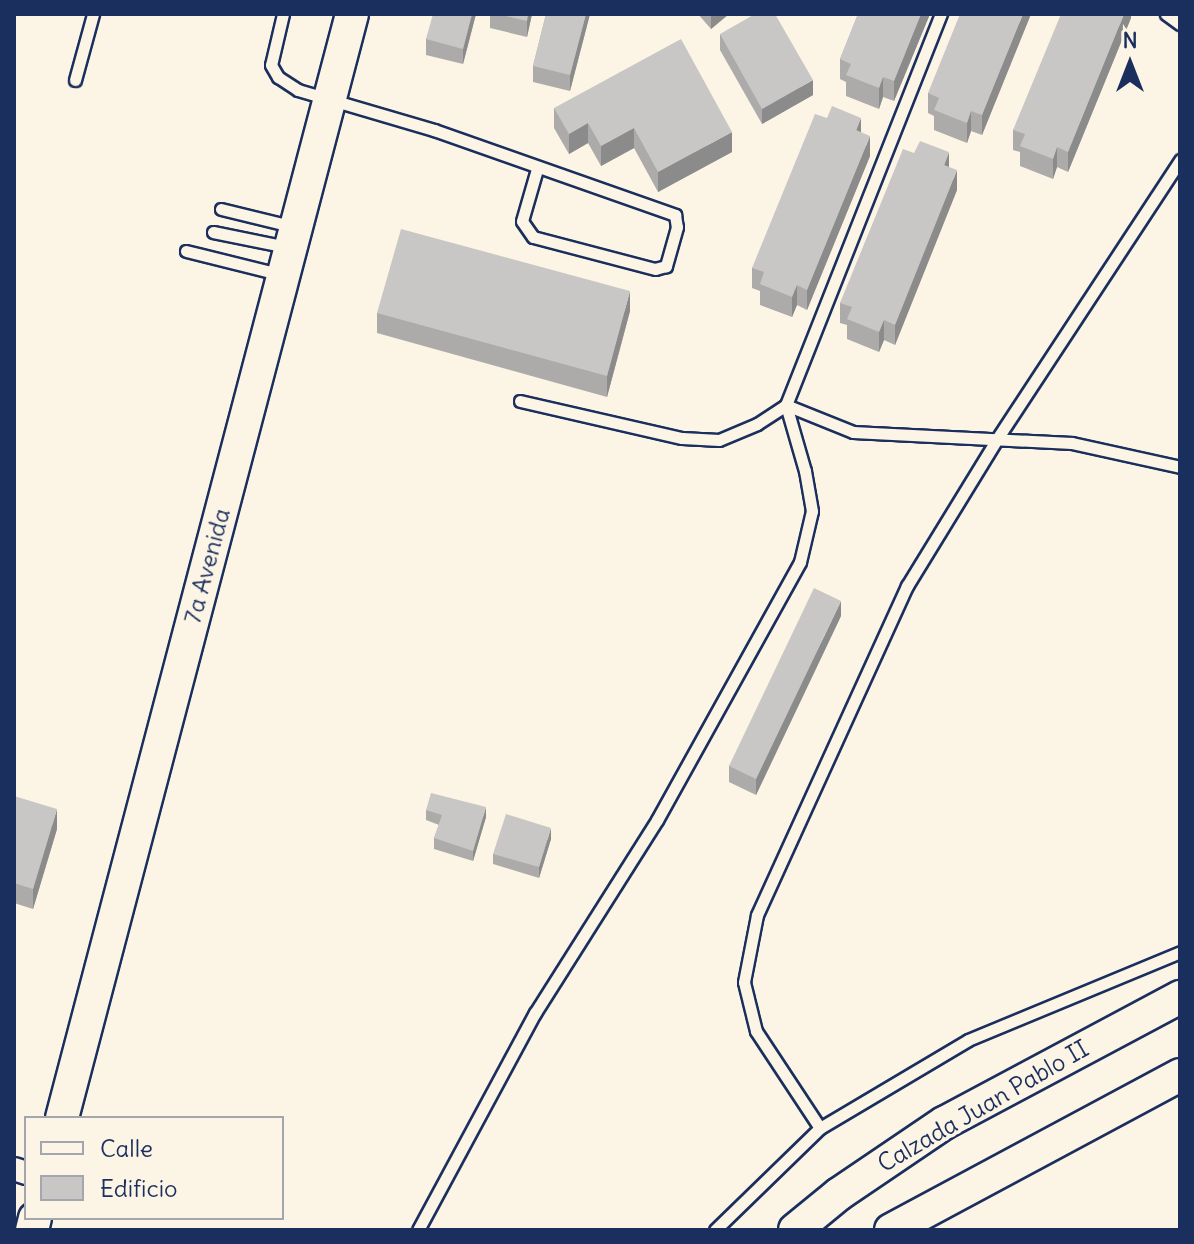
<!DOCTYPE html>
<html>
<head>
<meta charset="utf-8">
<style>
  body { margin:0 }
  #map { position:relative; width:1194px; height:1244px; overflow:hidden; background:#fcf5e5; font-family:Delius,sans-serif }
  div>[style] { position:absolute }
  [style*='--x'] { left:calc(var(--x)*1px); top:calc(var(--y)*1px); width:calc(var(--w)*1px); rotate:calc(var(--a)*1deg) }
  .roads { filter:drop-shadow(2px 0 #1b2f5e) drop-shadow(-2px 0 #1b2f5e) drop-shadow(0 2px #1b2f5e) drop-shadow(0 -2px #1b2f5e) }
  .service>* { height:11px; margin:-5.5px; padding:0 5.5px; transform-origin:5.5px; border-radius:5.5px; background:#fcf5e5 }
  .minor>* { height:22px; margin:-11px; padding:0 11px; transform-origin:11px; border-radius:11px; background:#fcf5e5 }
  .secondary>* { height:32px; margin:-16px; padding:0 16px; transform-origin:16px; border-radius:16px; background:#fcf5e5 }
  .wall>* { inset:0; background:#acabaa }
  .shaded-wall>* { inset:0; background:#8c8b8b }
  .building>* { inset:0; background:#c8c7c6 }
  span { translate:-50% -50%; white-space:nowrap; text-align:center; line-height:1.15; -webkit-text-stroke:7px #fcf5e5; paint-order:stroke }
  .street-label { font-size:24px; color:#1b2f5e }
  .frame { position:absolute; inset:0; border:16px solid #1b2f5e; pointer-events:none }
  .legend { position:absolute; left:24px; top:1116px; width:260px; height:104px; box-sizing:border-box; background:#fcf5e5; border:2px solid #a2a6af; margin:0; padding:10px 14px; list-style:none; font-size:24px; color:#1b2f5e }
  .legend li { display:flex; align-items:center; gap:16px; height:40px }
  .legend b { width:40px; border:2px solid #a2a6af }
  .north { position:absolute; left:1090px; top:24px; width:80px; height:80px; -webkit-text-stroke:6px #fcf5e5; paint-order:stroke; rotate:0deg; font-size:22px; font-weight:700; line-height:32px; text-align:center; color:#1b2f5e }
  .north::after { content:''; display:block; margin:auto; width:28px; height:36px; background:#1b2f5e; clip-path:polygon(50% 0,100% 100%,50% 72%,0 100%) }
</style>
</head>
<body>
<div id="map">
  <div class="roads">
    <div class="service">
      <div style="--x:283;--y:14;--w:52;--a:103.2"></div>
      <div style="--x:271;--y:65;--w:14;--a:60"></div>
      <div style="--x:278;--y:77;--w:24;--a:33"></div>
      <div style="--x:298;--y:90;--w:142;--a:16.4"></div>
      <div style="--x:434;--y:130;--w:256;--a:19.4"></div>
      <div style="--x:675;--y:215;--w:12;--a:81"></div>
      <div style="--x:677;--y:227;--w:41;--a:105.8"></div>
      <div style="--x:666;--y:266;--w:11;--a:165"></div>
      <div style="--x:655;--y:269;--w:126;--a:-165.3"></div>
      <div style="--x:533;--y:237;--w:19;--a:-125"></div>
      <div style="--x:522;--y:221;--w:54;--a:-73.9"></div>
      <div style="--x:1166;--y:14;--w:17;--a:36"></div>
      <div style="--x:75;--y:80;--w:68;--a:-74.7"></div>
      <div style="--x:221;--y:209;--w:76;--a:13.7"></div>
      <div style="--x:213;--y:232;--w:76;--a:11.5"></div>
      <div style="--x:186;--y:251;--w:96;--a:13.9"></div>
      <div style="--x:520;--y:401;--w:166;--a:12.9"></div>
      <div style="--x:682;--y:438;--w:37;--a:3"></div>
      <div style="--x:719;--y:440;--w:41;--a:-22.8"></div>
      <div style="--x:757;--y:424;--w:35;--a:-33"></div>
      <div style="--x:786;--y:405;--w:72;--a:21.9"></div>
      <div style="--x:853;--y:432;--w:219;--a:2.9"></div>
      <div style="--x:1072;--y:443;--w:111;--a:12.5"></div>
      <div style="--x:820;--y:1128;--w:116;--a:-123.4"></div>
      <div style="--x:756;--y:1031;--w:50;--a:-103.8"></div>
      <div style="--x:744;--y:982;--w:68;--a:-79"></div>
      <div style="--x:757;--y:915;--w:362;--a:-65.5"></div>
      <div style="--x:907;--y:586;--w:172;--a:-58.5"></div>
      <div style="--x:997;--y:439;--w:334;--a:-56.7"></div>
      <div style="--x:418;--y:1230;--w:247;--a:-61.7"></div>
      <div style="--x:535;--y:1013;--w:228;--a:-57.7"></div>
      <div style="--x:657;--y:820;--w:295;--a:-61"></div>
      <div style="--x:800;--y:562;--w:52;--a:-76.8"></div>
      <div style="--x:812;--y:511;--w:41;--a:-99.9"></div>
      <div style="--x:805;--y:471;--w:69;--a:-106.1"></div>
      <div style="--x:786;--y:405;--w:421;--a:-68.4"></div>
      <div style="--x:715;--y:1230;--w:146;--a:-44.2"></div>
      <div style="--x:820;--y:1128;--w:172;--a:-30.7"></div>
      <div style="--x:968;--y:1040;--w:230;--a:-22.5"></div>
    </div>
    <div class="minor">
      <div style="--x:14;--y:1169;--w:13;--a:18"></div>
    </div>
    <div class="secondary">
      <div style="--x:62;--y:1118;--w:1141;--a:-75.28"></div>
      <div style="--x:32;--y:1230;--w:12;--a:-76"></div>
      <div style="--x:795;--y:1230;--w:57;--a:-39.3"></div>
      <div style="--x:839;--y:1194;--w:127;--a:-34.1"></div>
      <div style="--x:944;--y:1123;--w:268;--a:-28.1"></div>
      <div style="--x:891;--y:1230;--w:328;--a:-28.2"></div>
    </div>
  </div>
  <div class="wall">
    <div style="clip-path:polygon(476px 14px,463px 64px,426px 55px,426px 39px)"></div>
    <div style="clip-path:polygon(490px 14px,532px 14px,527px 37px,490px 28px)"></div>
    <div style="clip-path:polygon(546px 14px,590px 14px,570px 91px,533px 82px,533px 66px)"></div>
    <div style="clip-path:polygon(698px 14px,729px 14px,711px 29px)"></div>
    <div style="clip-path:polygon(858px 14px,930px 14px,894px 101px,883px 97px,879px 109px,846px 96px,846px 82px,840px 79px,840px 59px)"></div>
    <div style="clip-path:polygon(1031px 14px,982px 135px,971px 131px,967px 143px,934px 130px,934px 116px,928px 113px,928px 93px)"></div>
    <div style="clip-path:polygon(1131px 14px,1131px 18px,1068px 172px,1057px 167px,1053px 179px,1020px 166px,1020px 152px,1013px 150px,1013px 130px)"></div>
    <div style="clip-path:polygon(720px 34px,813px 95px,762px 124px,720px 50px)"></div>
    <div style="clip-path:polygon(554px 108px,732px 152px,658px 192px,634px 148px,601px 166px,588px 143px,569px 154px,554px 128px)"></div>
    <div style="clip-path:polygon(861px 132px,870px 156px,807px 310px,797px 305px,792px 317px,760px 305px,760px 291px,752px 288px,752px 268px)"></div>
    <div style="clip-path:polygon(949px 167px,957px 190px,895px 345px,884px 340px,879px 352px,847px 339px,847px 325px,840px 323px,840px 303px)"></div>
    <div style="clip-path:polygon(630px 311px,607px 397px,377px 333px,377px 313px)"></div>
    <div style="clip-path:polygon(841px 616px,756px 795px,729px 782px,729px 766px)"></div>
    <div style="clip-path:polygon(14px 796px,57px 829px,33px 909px,14px 903px)"></div>
    <div style="clip-path:polygon(426px 810px,486px 817px,473px 861px,434px 849px,434px 838px,439px 825px,426px 820px)"></div>
    <div style="clip-path:polygon(551px 839px,539px 878px,493px 864px,493px 854px)"></div>
  </div>
  <div class="shaded-wall">
    <div style="clip-path:polygon(472px 14px,476px 14px,463px 64px,463px 49px)"></div>
    <div style="clip-path:polygon(528px 14px,532px 14px,527px 37px,527px 21px)"></div>
    <div style="clip-path:polygon(586px 14px,590px 14px,570px 91px,570px 75px)"></div>
    <div style="clip-path:polygon(711px 14px,729px 14px,711px 29px)"></div>
    <div style="clip-path:polygon(921px 14px,930px 14px,894px 101px,894px 81px)"></div>
    <div style="clip-path:polygon(1023px 14px,1031px 14px,982px 135px,982px 115px)"></div>
    <div style="clip-path:polygon(1124px 14px,1131px 14px,1131px 18px,1068px 172px,1068px 152px)"></div>
    <div style="clip-path:polygon(883px 77px,883px 97px,879px 109px,879px 88px)"></div>
    <div style="clip-path:polygon(813px 80px,813px 95px,762px 124px,762px 109px)"></div>
    <div style="clip-path:polygon(971px 111px,971px 131px,967px 143px,967px 123px)"></div>
    <div style="clip-path:polygon(861px 118px,861px 138px,856px 130px)"></div>
    <div style="clip-path:polygon(588px 123px,588px 143px,569px 154px,569px 134px)"></div>
    <div style="clip-path:polygon(634px 128px,634px 148px,601px 166px,601px 146px)"></div>
    <div style="clip-path:polygon(732px 132px,732px 152px,658px 192px,658px 172px)"></div>
    <div style="clip-path:polygon(870px 136px,870px 156px,807px 310px,807px 290px)"></div>
    <div style="clip-path:polygon(1057px 147px,1057px 167px,1053px 179px,1053px 159px)"></div>
    <div style="clip-path:polygon(949px 152px,949px 173px,944px 165px)"></div>
    <div style="clip-path:polygon(957px 170px,957px 190px,895px 345px,895px 325px)"></div>
    <div style="clip-path:polygon(797px 285px,797px 305px,792px 317px,792px 297px)"></div>
    <div style="clip-path:polygon(630px 291px,630px 311px,607px 397px,607px 376px)"></div>
    <div style="clip-path:polygon(884px 320px,884px 340px,879px 352px,879px 332px)"></div>
    <div style="clip-path:polygon(841px 601px,841px 616px,756px 795px,756px 779px)"></div>
    <div style="clip-path:polygon(486px 807px,486px 817px,473px 861px,473px 851px)"></div>
    <div style="clip-path:polygon(57px 809px,57px 829px,33px 909px,33px 889px)"></div>
    <div style="clip-path:polygon(551px 828px,551px 839px,539px 878px,539px 867px)"></div>
  </div>
  <div class="building">
    <div style="clip-path:polygon(433px 14px,472px 14px,463px 49px,426px 39px)"></div>
    <div style="clip-path:polygon(497px 14px,528px 14px,527px 21px)"></div>
    <div style="clip-path:polygon(546px 14px,586px 14px,570px 75px,533px 66px)"></div>
    <div style="clip-path:polygon(755px 14px,775px 14px,813px 80px,762px 109px,720px 34px)"></div>
    <div style="clip-path:polygon(858px 14px,921px 14px,894px 81px,883px 77px,879px 88px,846px 75px,851px 64px,840px 59px)"></div>
    <div style="clip-path:polygon(960px 14px,1023px 14px,982px 115px,971px 111px,967px 123px,934px 110px,939px 98px,928px 93px)"></div>
    <div style="clip-path:polygon(1061px 14px,1124px 14px,1068px 152px,1057px 147px,1053px 159px,1020px 146px,1025px 134px,1013px 130px)"></div>
    <div style="clip-path:polygon(681px 39px,732px 132px,658px 172px,634px 128px,601px 146px,588px 123px,569px 134px,554px 108px)"></div>
    <div style="clip-path:polygon(832px 106px,861px 118px,856px 130px,870px 136px,807px 290px,797px 285px,792px 297px,760px 284px,764px 272px,752px 268px,815px 114px,827px 118px)"></div>
    <div style="clip-path:polygon(920px 141px,949px 152px,944px 165px,957px 170px,895px 325px,884px 320px,879px 332px,847px 319px,852px 307px,840px 303px,903px 149px,914px 153px)"></div>
    <div style="clip-path:polygon(401px 229px,630px 291px,607px 376px,377px 313px)"></div>
    <div style="clip-path:polygon(814px 588px,841px 601px,756px 779px,729px 766px)"></div>
    <div style="clip-path:polygon(431px 793px,486px 807px,473px 851px,434px 838px,442px 815px,426px 810px)"></div>
    <div style="clip-path:polygon(14px 796px,57px 809px,33px 889px,14px 883px)"></div>
    <div style="clip-path:polygon(506px 814px,551px 828px,539px 867px,493px 854px)"></div>
  </div>
  <div class="street-label">
    <span style="left:207px;top:566px;rotate:-75deg">7a Avenida</span>
    <span style="left:983px;top:1106px;rotate:-30deg">Calzada Juan Pablo II</span>
  </div>
  <div class="frame"></div>
  <ul class="legend">
  <li><b style="height:10px;background:#fcf5e5"></b>Calle</li>
  <li><b style="height:22px;background:#c8c7c6"></b>Edificio</li>
  </ul>
  <div class="north">N</div>
</div>
</body>
</html>
